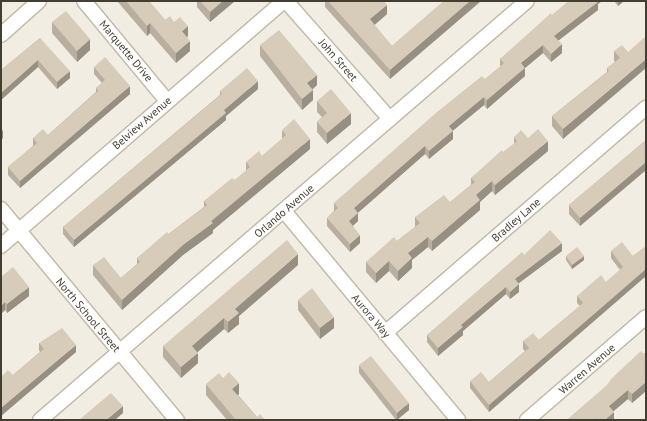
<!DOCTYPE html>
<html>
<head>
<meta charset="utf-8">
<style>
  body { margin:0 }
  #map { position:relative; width:647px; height:421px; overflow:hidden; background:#f2ede2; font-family:"PT Sans",sans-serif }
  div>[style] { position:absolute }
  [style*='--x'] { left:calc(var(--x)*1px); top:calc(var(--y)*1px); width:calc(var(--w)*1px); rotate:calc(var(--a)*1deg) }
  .roads { filter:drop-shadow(1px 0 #c0b8a7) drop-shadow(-1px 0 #c0b8a7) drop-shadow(0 1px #c0b8a7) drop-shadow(0 -1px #c0b8a7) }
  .minor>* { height:14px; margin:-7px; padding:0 7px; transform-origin:7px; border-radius:7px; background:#fff }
  .wall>* { inset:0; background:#b9afa0 }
  .shaded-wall>* { inset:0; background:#968f82 }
  .building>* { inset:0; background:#d7ccba }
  span { translate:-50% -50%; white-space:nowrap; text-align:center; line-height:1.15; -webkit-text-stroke:3px #fff; paint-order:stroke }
  .street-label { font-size:11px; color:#433d32 }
  .frame { position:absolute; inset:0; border:2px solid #433d32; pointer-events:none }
</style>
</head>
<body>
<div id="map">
  <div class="roads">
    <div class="minor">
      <div style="--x:84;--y:1;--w:130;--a:50.3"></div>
      <div style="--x:286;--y:1;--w:157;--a:48.6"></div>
      <div style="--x:1;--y:35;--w:51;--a:-41.8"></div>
      <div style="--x:1;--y:209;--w:275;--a:50.2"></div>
      <div style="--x:284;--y:211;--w:272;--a:50.2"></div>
      <div style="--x:1;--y:246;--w:374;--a:-40.9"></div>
      <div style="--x:385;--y:333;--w:345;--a:-40.8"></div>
      <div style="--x:40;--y:420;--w:642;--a:-40.71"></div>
      <div style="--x:527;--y:420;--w:157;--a:-40.9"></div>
    </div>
  </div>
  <div class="wall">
    <div style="clip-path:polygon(117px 1px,149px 1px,165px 20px,188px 36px,187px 37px,190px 51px,176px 63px,150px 33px,147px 36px)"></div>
    <div style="clip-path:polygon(197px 1px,235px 1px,210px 22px,197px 7px)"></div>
    <div style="clip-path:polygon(325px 1px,384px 1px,387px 14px,374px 25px,392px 46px,444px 1px,481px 1px,390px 79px,325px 7px)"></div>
    <div style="clip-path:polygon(569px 1px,602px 1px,598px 4px,598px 10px,558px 40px,562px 53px,551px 62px,543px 53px,525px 68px,525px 76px,487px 109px,484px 105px,453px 130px,453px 139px,429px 159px,425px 154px,358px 213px,358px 221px,353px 226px,360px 243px,350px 252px,327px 226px,327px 218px,334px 211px,334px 203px,500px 67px,500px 59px)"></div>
    <div style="clip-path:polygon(614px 1px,624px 1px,618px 6px)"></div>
    <div style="clip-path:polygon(52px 22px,90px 50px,77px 62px,52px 33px)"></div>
    <div style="clip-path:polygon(40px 38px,70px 78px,57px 89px,38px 67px,1px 100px,1px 70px)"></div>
    <div style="clip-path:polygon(260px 45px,317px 85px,313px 89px,313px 100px,302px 110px,260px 56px)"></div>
    <div style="clip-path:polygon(614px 51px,628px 52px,563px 139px,552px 126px,552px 116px,607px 72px,607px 68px,615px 62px,614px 61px)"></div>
    <div style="clip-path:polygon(94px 67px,130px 94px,20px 188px,8px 175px,8px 167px,33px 146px,33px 138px,48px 135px,96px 92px,96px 88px,102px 83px,94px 74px)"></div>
    <div style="clip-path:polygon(258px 89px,226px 116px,226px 120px,74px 247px,63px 234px,63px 227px,220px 95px,220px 91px)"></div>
    <div style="clip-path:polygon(317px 101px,351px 124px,327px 144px,317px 132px,317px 122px,322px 117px,317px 112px)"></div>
    <div style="clip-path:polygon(282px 130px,310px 149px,213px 230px,213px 233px,183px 255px,122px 310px,93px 275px,93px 265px,121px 278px,137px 264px,137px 258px,204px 207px,204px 201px,235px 180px,246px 171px,246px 162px,262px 156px,282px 139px)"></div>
    <div style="clip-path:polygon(514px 137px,528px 138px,548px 151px,495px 195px,492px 191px,480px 202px,480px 210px,432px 251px,428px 247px,412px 260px,412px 268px,398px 281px,389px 271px,376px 283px,366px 272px,366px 262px,397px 241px,415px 227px,415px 217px,450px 202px,471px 185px,471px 178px,514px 144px)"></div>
    <div style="clip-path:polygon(646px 140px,646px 170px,580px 226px,569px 214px,569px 205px)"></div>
    <div style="clip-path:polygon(646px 246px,646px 276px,489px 412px,470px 388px,470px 381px,489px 382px,525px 351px,523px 349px,523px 341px,539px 340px,580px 306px,577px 303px,577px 296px,606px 282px,620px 270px,611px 258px,611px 251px,633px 256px)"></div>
    <div style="clip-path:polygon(562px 251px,519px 283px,519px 292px,510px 299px,506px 294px,463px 331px,463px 335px,438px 356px,427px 342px,427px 335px,524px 255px)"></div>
    <div style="clip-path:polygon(566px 256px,584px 260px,572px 269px,566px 260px)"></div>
    <div style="clip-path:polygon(298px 265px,239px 316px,239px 324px,228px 333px,224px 329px,197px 352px,198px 363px,181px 378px,163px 357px,163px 346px)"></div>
    <div style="clip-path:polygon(1px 277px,29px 296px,7px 313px,5px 310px,1px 314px)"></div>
    <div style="clip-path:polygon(298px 300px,334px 328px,320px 339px,298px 310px)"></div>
    <div style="clip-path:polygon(39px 343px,76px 352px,1px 416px,1px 377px,13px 375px,40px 352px,39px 350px)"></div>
    <div style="clip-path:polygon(646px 352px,646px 391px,632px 403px,628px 399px,613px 411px,614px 420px,567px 420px)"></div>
    <div style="clip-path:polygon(359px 365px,409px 410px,396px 420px,359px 373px)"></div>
    <div style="clip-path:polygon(206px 384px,239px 394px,238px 395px,257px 417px,265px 420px,227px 420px,206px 395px)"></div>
  </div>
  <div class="shaded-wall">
    <div style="clip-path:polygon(223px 1px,235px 1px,210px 22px,210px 12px)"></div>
    <div style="clip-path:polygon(470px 1px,481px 1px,390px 79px,390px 70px)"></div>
    <div style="clip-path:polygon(596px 1px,602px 1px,598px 4px,598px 10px,554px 44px,554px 36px)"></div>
    <div style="clip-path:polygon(618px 1px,624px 1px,618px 6px)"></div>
    <div style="clip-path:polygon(387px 5px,387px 14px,370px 29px,370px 19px)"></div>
    <div style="clip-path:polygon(150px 23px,150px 33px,147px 36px,147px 26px)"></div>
    <div style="clip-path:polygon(188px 26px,188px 36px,182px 41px,182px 31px)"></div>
    <div style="clip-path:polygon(90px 39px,90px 50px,77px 62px,77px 51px)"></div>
    <div style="clip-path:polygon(190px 41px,190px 51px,176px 63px,176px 53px)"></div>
    <div style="clip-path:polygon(562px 44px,562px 53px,551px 62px,551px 54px)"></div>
    <div style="clip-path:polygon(543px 45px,543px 53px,525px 68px,525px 76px,487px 109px,487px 100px,521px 63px)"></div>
    <div style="clip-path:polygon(646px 59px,646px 68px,563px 139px,563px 129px)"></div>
    <div style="clip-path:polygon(38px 60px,38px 67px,1px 100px,1px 93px)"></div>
    <div style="clip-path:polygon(70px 71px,70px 78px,57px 89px,57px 82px)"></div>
    <div style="clip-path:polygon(317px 75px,317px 85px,307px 94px,307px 83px)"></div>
    <div style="clip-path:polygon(258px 81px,258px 89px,226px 116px,226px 120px,74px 247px,74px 240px)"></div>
    <div style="clip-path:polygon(130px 86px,130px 94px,20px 188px,20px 181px)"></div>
    <div style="clip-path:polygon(313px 90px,313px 100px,302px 110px,302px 99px)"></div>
    <div style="clip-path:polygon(484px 97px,484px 105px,449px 134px,449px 126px)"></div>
    <div style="clip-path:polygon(351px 113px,351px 124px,327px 144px,327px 133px)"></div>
    <div style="clip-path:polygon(3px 130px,3px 138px,1px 140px,1px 132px)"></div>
    <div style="clip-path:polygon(453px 131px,453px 139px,429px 159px,429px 151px)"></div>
    <div style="clip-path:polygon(310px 139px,310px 149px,213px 230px,213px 233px,183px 255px,122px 310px,122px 300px,183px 245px)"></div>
    <div style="clip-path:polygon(548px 141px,548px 151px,495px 195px,495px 185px)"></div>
    <div style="clip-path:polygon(425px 146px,425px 154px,354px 216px,354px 208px)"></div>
    <div style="clip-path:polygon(646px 162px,646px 170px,580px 226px,580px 218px)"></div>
    <div style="clip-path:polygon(492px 181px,492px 191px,480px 202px,480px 210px,432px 251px,432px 241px,476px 195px)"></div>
    <div style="clip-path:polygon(358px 213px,358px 221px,349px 229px,349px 221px)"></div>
    <div style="clip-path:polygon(360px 235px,360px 243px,350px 252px,350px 244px)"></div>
    <div style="clip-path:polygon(428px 237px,428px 247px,412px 260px,412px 268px,398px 281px,398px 271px,408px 253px)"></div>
    <div style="clip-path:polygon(562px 243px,562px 251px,515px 286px,515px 279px)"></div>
    <div style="clip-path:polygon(298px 254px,298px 265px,239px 316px,239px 324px,228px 333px,228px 322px,235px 309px)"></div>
    <div style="clip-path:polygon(584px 256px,584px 260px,572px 269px,572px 265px)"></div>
    <div style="clip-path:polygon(389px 261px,389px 271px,376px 283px,376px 273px)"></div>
    <div style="clip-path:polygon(646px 269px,646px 276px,489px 412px,489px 405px)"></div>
    <div style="clip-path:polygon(519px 284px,519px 292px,510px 299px,510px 292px)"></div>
    <div style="clip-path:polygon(29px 287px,29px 296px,7px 313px,7px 304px)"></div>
    <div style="clip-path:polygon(506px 287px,506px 294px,463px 331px,463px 335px,438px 356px,438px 348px,461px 325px)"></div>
    <div style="clip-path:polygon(5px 302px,5px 310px,1px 314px,1px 306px)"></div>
    <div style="clip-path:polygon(334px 317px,334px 328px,320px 339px,320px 328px)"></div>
    <div style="clip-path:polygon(224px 318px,224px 329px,192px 357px,192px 346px)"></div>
    <div style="clip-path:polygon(76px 345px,76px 352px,1px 416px,1px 408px)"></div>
    <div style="clip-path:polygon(198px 353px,198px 363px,181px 378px,181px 367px)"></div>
    <div style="clip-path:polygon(646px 382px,646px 391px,632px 403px,632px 394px)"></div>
    <div style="clip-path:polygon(239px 383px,239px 394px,232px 399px,232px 389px)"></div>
    <div style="clip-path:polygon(628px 390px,628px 399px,609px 415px,609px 406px)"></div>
    <div style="clip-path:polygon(409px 403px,409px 410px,397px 420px,397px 413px)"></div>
    <div style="clip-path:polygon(123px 406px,123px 413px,115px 420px,106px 420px)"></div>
    <div style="clip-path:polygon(614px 412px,614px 420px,605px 420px)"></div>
  </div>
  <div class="building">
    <div style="clip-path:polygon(126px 1px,149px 1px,165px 20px,170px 16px,174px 22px,180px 17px,188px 26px,182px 31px,190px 41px,176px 53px,150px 23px,147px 26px)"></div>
    <div style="clip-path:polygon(200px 1px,223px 1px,210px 12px)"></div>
    <div style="clip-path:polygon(328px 1px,384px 1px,387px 5px,370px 19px,392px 46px,444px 1px,470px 1px,390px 70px)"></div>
    <div style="clip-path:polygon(569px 1px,597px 1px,598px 2px,554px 36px,562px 44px,551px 54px,543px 45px,521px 63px,525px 68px,487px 100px,484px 97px,449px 126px,453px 131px,444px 138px,429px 151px,425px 146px,354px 208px,358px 213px,349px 221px,360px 235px,350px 244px,327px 218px,338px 208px,334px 203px,437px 112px,482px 76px,485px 79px,504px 63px,500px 59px,551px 13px,552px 15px)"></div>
    <div style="clip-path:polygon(66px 11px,90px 39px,77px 51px,52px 22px)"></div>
    <div style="clip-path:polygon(279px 30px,317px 75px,307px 83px,313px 90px,302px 99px,260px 45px)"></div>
    <div style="clip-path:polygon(646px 36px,646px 59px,563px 129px,552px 116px,609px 71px,607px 68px,620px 58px,614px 51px,622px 45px,628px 52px)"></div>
    <div style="clip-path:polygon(40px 38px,70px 71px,57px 82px,38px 60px,1px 93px,1px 70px)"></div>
    <div style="clip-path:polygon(105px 57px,130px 86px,20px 181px,8px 167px,37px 143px,33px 138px,43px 129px,48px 135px,98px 91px,96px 88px,105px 80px,94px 67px)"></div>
    <div style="clip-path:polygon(247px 68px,258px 81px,224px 110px,226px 113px,74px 240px,63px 227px,222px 94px,220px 91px)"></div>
    <div style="clip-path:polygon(331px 89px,351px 113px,327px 133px,317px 122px,327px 113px,317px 101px)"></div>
    <div style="clip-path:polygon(294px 119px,310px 139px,211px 221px,213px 223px,183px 245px,122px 300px,93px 265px,104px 257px,121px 278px,140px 262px,137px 258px,167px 232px,169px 234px,207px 205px,204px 201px,232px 178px,235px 180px,250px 167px,246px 162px,259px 151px,262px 156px,286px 135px,282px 130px)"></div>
    <div style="clip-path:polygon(1px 127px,3px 130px,1px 132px)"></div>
    <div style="clip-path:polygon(538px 129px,548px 141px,495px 185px,492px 181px,476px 195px,480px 200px,432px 241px,428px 237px,408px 253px,412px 258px,398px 271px,389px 261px,376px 273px,366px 262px,394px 237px,397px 241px,420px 223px,415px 217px,444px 195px,450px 202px,475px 182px,471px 178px,502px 150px,503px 152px,517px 141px,514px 137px,521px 130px,528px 138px)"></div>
    <div style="clip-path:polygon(646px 140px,646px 162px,580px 218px,569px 205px)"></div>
    <div style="clip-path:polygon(550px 230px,562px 243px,515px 279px,519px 284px,510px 292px,506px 287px,461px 325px,463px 327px,438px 348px,427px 335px,522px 252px,524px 255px)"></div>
    <div style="clip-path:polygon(287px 240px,298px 254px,235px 309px,239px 313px,228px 322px,224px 318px,192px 346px,198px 353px,181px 367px,163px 346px)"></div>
    <div style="clip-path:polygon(622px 242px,633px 256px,646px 246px,646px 269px,489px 405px,470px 381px,481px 372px,489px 382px,529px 348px,523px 341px,533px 333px,539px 340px,583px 303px,577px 296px,601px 275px,606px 282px,623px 267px,611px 251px)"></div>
    <div style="clip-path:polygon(577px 247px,584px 256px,572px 265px,566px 256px)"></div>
    <div style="clip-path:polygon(13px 267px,29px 287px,7px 304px,5px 302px,1px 306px,1px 277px)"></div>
    <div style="clip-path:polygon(312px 288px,334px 317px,320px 328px,298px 300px)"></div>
    <div style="clip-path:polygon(62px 328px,76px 345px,1px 408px,1px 377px,8px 370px,13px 375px,44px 349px,39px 343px)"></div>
    <div style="clip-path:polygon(641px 351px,644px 354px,646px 352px,646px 382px,632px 394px,628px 390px,609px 406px,614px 412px,605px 420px,597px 420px,596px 418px,594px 420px,567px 420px,607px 385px,611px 379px)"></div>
    <div style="clip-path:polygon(371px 356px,409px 403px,397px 413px,359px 365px)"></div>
    <div style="clip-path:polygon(229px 372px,239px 383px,232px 389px,257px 417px,260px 414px,265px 420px,236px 420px,206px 384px,219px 373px,223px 378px)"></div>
    <div style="clip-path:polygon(111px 393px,123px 406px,106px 420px,79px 420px)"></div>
  </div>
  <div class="street-label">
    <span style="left:126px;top:51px;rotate:50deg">Marquette Drive</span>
    <span style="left:338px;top:60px;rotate:49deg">John Street</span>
    <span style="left:142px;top:123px;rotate:-41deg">Belview Avenue</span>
    <span style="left:284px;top:211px;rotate:-41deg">Orlando Avenue</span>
    <span style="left:516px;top:220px;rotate:-41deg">Bradley Lane</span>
    <span style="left:88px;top:315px;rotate:50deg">North School Street</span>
    <span style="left:371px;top:316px;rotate:50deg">Aurora Way</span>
    <span style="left:587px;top:369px;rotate:-41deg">Warren Avenue</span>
  </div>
  <div class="frame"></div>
</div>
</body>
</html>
